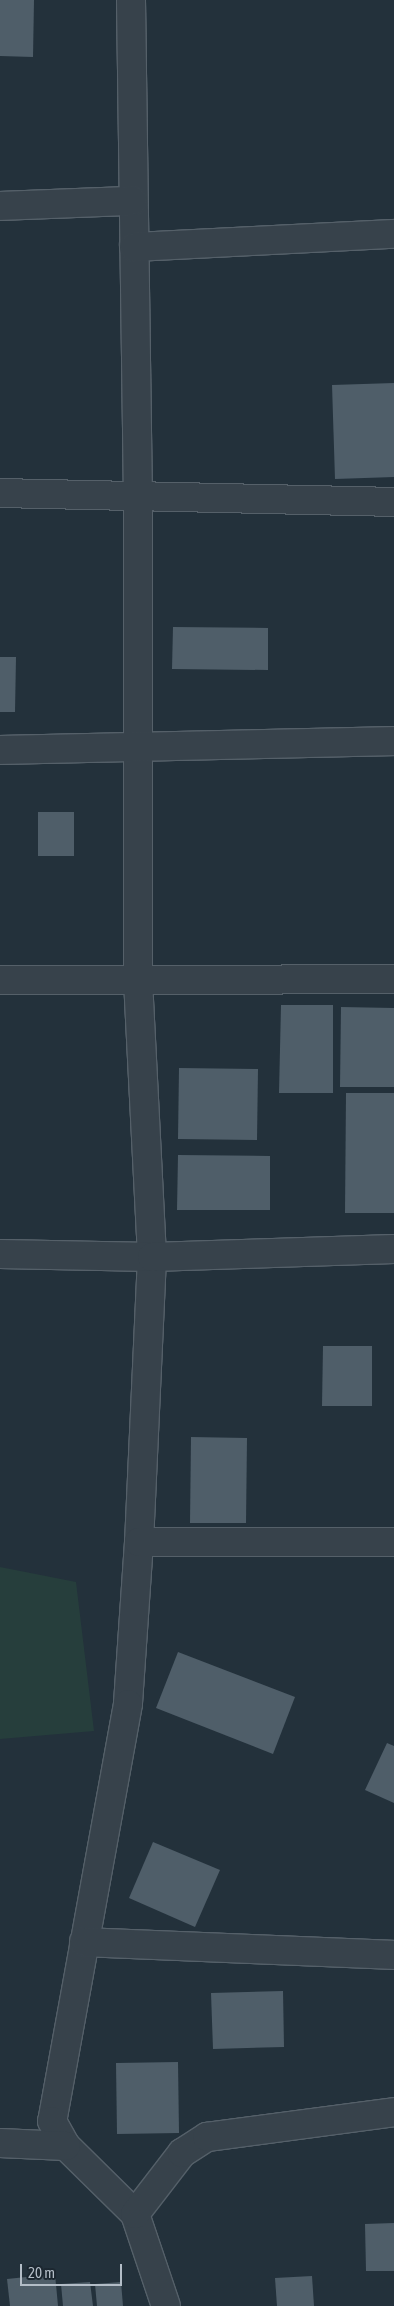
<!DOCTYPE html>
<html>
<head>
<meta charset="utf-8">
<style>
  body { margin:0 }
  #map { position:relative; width:394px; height:2306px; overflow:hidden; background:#23313b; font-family:"Asap Condensed",sans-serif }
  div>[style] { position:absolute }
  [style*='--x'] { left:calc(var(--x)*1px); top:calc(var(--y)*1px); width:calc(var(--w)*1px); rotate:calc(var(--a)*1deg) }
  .green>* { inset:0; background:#263e3c }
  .building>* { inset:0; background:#4f5e69 }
  .roads { filter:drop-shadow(1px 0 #556069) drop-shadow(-1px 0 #556069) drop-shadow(0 1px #556069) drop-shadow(0 -1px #556069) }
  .minor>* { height:28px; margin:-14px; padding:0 14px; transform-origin:14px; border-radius:14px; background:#37424b }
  span { translate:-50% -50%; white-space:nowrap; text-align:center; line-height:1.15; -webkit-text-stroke:4px #1c2730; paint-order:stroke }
  .scale { position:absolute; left:20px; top:2264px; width:102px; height:22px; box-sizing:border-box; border:2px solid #b3bdc7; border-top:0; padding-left:6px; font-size:15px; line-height:18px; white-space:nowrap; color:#b3bdc7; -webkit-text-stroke:4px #1c2730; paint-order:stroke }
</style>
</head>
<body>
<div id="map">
  <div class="green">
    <div style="clip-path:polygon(0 1567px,76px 1582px,94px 1731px,0 1739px)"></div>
  </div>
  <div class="building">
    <div style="clip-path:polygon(0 0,34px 0,33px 57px,0 56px)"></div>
    <div style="clip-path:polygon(394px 383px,394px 477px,335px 479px,332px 385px)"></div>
    <div style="clip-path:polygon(173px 627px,268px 628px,268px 670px,172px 669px)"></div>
    <div style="clip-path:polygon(0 657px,16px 657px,15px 712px,0 712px)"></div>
    <div style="clip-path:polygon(38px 812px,74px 812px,74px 856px,38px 856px)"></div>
    <div style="clip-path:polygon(281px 1005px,333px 1005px,333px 1093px,279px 1093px)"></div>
    <div style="clip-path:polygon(341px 1007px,394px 1008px,394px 1087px,340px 1087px)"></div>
    <div style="clip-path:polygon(179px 1068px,258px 1069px,257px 1140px,178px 1139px)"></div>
    <div style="clip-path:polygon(346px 1093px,394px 1093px,394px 1213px,345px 1213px)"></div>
    <div style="clip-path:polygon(178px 1155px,270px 1156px,270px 1210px,177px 1210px)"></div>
    <div style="clip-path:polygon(323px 1346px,372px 1346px,372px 1406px,322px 1406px)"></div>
    <div style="clip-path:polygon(191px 1437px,247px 1438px,246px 1523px,190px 1523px)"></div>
    <div style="clip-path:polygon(178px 1652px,295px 1697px,273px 1754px,156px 1708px)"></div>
    <div style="clip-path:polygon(387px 1743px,394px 1746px,394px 1803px,365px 1790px)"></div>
    <div style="clip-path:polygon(153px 1842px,220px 1870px,195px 1927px,129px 1898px)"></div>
    <div style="clip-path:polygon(283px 1991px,284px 2047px,213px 2049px,211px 1993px)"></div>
    <div style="clip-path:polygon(178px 2062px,179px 2133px,117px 2134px,116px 2063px)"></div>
    <div style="clip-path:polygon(394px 2223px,394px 2271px,366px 2271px,365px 2224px)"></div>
    <div style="clip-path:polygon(55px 2274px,58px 2306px,10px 2306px,7px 2279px)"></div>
    <div style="clip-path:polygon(312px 2276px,314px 2306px,277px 2306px,275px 2278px)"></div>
    <div style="clip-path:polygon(90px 2282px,93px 2306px,63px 2306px,61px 2284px)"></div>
    <div style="clip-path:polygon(121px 2282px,123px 2306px,97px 2306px,95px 2284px)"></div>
  </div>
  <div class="roads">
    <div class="minor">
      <div style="--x:131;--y:0;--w:497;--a:89.2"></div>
      <div style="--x:138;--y:497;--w:483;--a:90"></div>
      <div style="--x:138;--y:980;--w:277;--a:87.1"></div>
      <div style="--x:152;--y:1257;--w:285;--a:92.6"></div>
      <div style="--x:139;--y:1542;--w:162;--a:93.9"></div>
      <div style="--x:128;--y:1704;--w:424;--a:100.3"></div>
      <div style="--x:52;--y:2121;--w:29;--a:61"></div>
      <div style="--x:66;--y:2146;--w:97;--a:44.6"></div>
      <div style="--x:135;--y:2214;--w:97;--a:71.4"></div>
      <div style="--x:0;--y:206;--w:133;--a:-2.2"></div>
      <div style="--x:134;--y:247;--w:260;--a:-2.9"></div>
      <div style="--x:0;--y:493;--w:394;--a:1.3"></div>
      <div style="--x:0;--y:750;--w:394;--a:-1.3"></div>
      <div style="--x:0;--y:980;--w:394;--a:-0.1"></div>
      <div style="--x:0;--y:1254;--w:152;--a:1.1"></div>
      <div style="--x:152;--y:1257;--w:242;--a:-1.9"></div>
      <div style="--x:139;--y:1542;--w:255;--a:0"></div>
      <div style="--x:84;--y:1942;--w:310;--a:2.4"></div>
      <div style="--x:0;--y:2143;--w:66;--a:2.6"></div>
      <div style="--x:135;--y:2214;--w:77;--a:-52.4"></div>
      <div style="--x:182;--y:2153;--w:30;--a:-33"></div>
      <div style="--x:207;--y:2137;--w:189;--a:-7.6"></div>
    </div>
  </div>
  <div class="scale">20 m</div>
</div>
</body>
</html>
